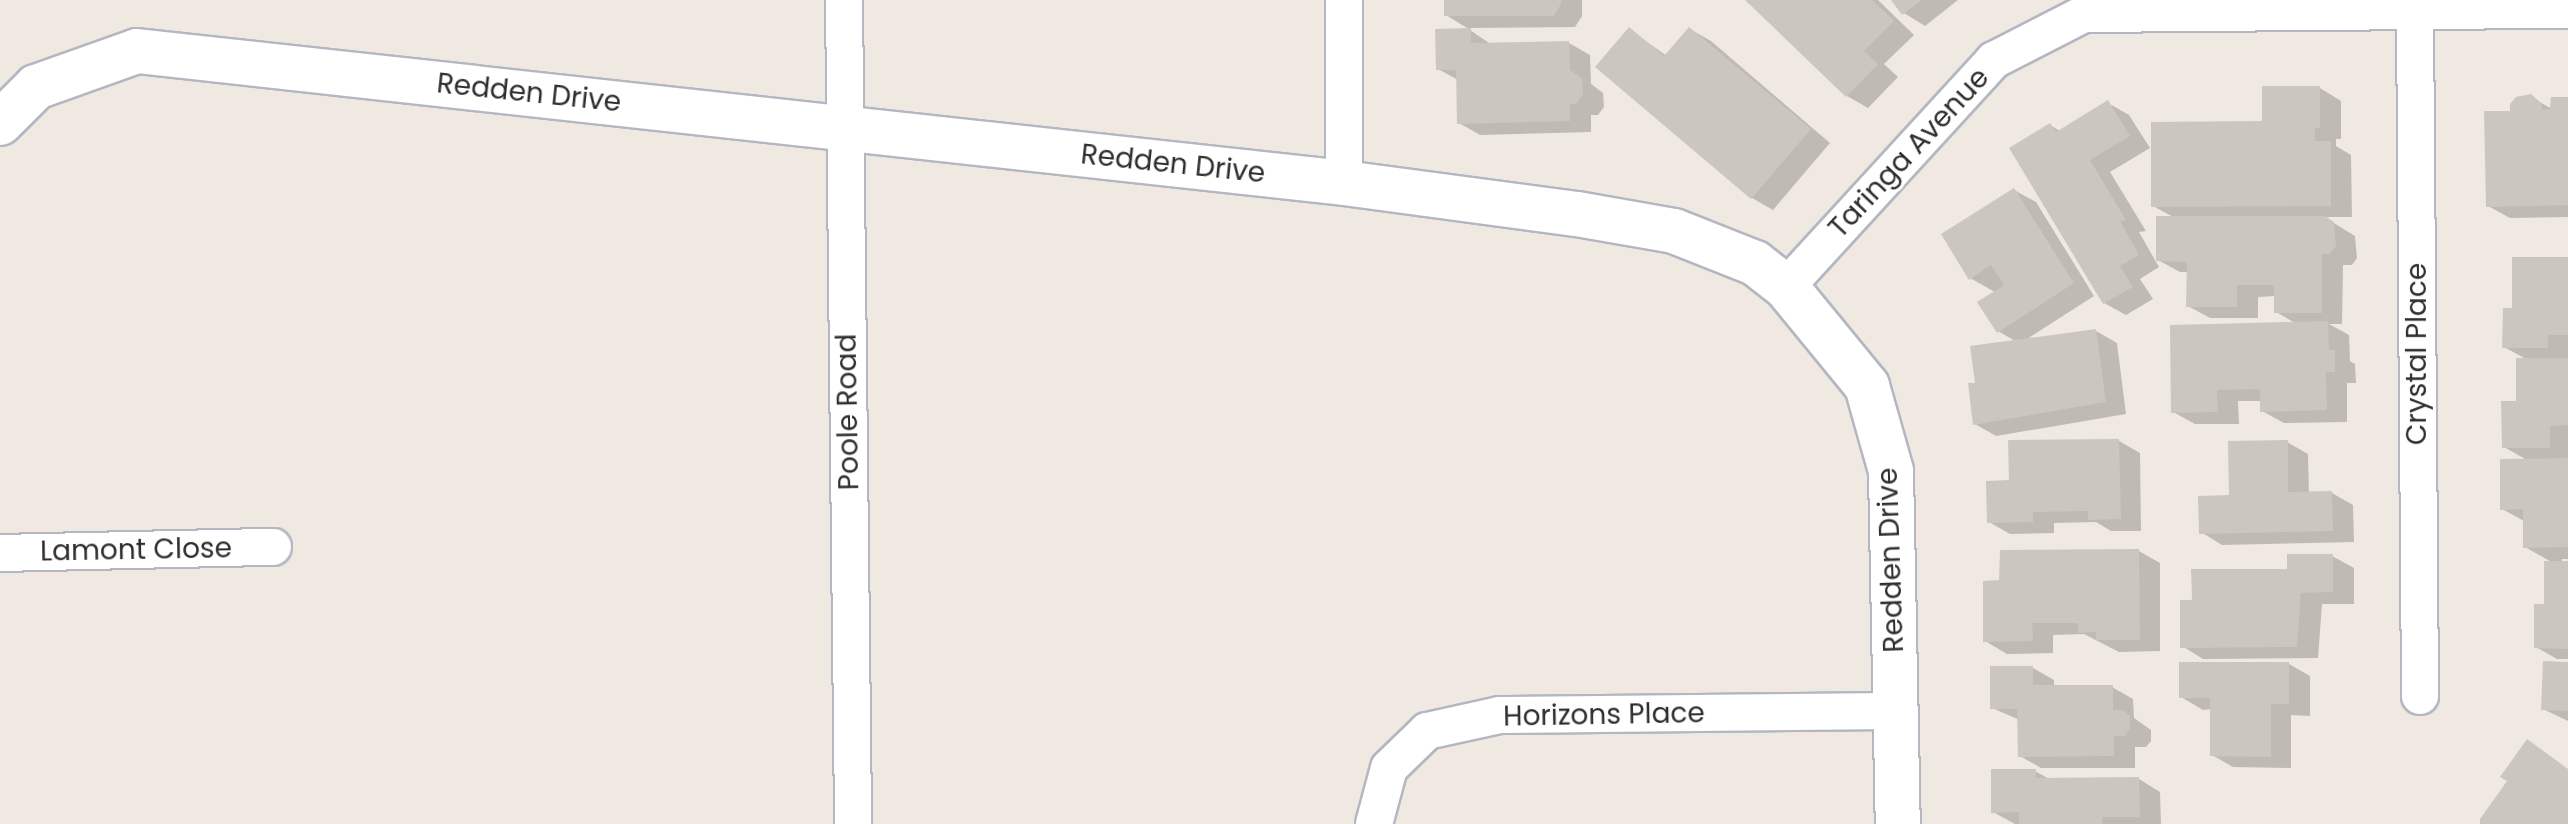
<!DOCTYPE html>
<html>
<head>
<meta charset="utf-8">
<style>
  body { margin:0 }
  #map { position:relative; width:2568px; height:824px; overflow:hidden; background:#efe9e1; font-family:Poppins,sans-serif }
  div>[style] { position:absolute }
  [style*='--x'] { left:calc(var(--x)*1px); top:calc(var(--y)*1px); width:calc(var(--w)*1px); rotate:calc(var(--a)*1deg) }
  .shadow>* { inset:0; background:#0003 }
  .building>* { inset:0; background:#cbc7bf }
  .roads { filter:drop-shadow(2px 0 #b4b7c1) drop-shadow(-2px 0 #b4b7c1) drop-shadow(0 2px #b4b7c1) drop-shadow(0 -2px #b4b7c1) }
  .street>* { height:36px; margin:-18px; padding:0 18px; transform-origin:18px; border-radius:18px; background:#fff }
  .secondary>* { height:44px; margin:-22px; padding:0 22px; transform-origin:22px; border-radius:22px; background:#fff }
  span { translate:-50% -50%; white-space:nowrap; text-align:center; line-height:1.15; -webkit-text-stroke:6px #fff; paint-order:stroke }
  .street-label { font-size:28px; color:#2e2e2e }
</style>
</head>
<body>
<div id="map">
  <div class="shadow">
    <div style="clip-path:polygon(1446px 0,1582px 0,1582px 16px,1575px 27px,1467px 28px,1446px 15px)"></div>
    <div style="clip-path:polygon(1748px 0,1878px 0,1914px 35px,1884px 64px,1898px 77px,1868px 108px,1847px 96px)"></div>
    <div style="clip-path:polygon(1893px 0,1958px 0,1925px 26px,1904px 13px)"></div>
    <div style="clip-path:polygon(1690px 29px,1711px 41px,1830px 143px,1773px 210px,1752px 198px,1630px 30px,1667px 56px)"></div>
    <div style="clip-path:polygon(1470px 30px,1492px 45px,1569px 43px,1590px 55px,1591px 84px,1603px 93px,1604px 107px,1598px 115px,1591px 115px,1591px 132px,1480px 135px,1459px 123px,1458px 80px,1438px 69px)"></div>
    <div style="clip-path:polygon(2320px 88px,2341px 101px,2341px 139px,2336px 139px,2336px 146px,2351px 155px,2352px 217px,2324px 217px,2355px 236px,2357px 258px,2352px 265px,2343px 265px,2342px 324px,2329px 324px,2349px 335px,2350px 361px,2355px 364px,2356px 383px,2347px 383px,2347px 422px,2284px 423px,2262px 411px,2262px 401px,2238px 401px,2239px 424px,2195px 424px,2173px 412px,2297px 324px,2276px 312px,2276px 296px,2258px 297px,2258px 318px,2210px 318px,2188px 306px,2189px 272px,2180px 272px,2158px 260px,2175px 218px,2153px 206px,2264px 123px)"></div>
    <div style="clip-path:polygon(2531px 97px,2552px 109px,2568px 99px,2568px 217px,2510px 218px,2488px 206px,2512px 113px)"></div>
    <div style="clip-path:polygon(2108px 103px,2129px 115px,2150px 148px,2110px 172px,2146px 231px,2139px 232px,2159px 267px,2140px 279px,2153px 299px,2126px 315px,2104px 303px,2050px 125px,2060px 131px)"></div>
    <div style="clip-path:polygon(2014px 190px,2036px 202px,2094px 296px,2024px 341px,2096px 331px,2117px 343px,2126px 414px,1996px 436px,1975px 424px,1977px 385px,2017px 342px,1998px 331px,1995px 292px,1970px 278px)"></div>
    <div style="clip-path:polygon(2568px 259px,2568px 559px,2562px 559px,2562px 563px,2568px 563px,2568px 659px,2557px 659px,2536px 647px,2553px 563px,2525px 547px,2524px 521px,2502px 509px,2527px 460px,2504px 447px,2528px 360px,2504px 347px,2514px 310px)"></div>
    <div style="clip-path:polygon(2119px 441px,2140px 453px,2141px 531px,2111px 531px,2096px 522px,2054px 523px,2054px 533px,2010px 534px,1989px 522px,2011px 482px)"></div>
    <div style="clip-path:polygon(2287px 442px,2308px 454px,2309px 494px,2332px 493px,2353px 505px,2354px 542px,2222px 545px,2201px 532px)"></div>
    <div style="clip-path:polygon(2139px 551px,2160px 563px,2160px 651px,2119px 652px,2084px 634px,2053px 635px,2053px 653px,2007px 654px,1985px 641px,2001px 582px)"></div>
    <div style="clip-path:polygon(2332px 556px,2354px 568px,2354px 604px,2322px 604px,2318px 658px,2203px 659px,2182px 646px,2289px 571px)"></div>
    <div style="clip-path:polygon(2289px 664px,2310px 676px,2310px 716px,2291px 715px,2291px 768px,2233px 767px,2212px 755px,2212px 709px,2203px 710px,2181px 697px)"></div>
    <div style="clip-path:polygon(2568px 664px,2568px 721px,2543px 709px)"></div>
    <div style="clip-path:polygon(2033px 668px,2054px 680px,2054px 687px,2112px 687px,2133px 699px,2134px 718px,2151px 730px,2151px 741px,2146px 747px,2135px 747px,2135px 768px,2041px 768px,2020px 756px,2020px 720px,1992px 708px)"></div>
    <div style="clip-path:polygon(2035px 771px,2051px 780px,2139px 779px,2160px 792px,2161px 824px,2015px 824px,1993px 812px)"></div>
  </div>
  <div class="building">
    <div style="clip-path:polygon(1444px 0,1561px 0,1561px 4px,1554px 16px,1444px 16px)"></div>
    <div style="clip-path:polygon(1745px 0,1872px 0,1894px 21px,1864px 51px,1878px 64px,1846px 97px)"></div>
    <div style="clip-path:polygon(1891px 0,1922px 0,1902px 15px)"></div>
    <div style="clip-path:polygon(1629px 27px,1664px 56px,1689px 27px,1811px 129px,1751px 199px,1595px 67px)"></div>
    <div style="clip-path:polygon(1471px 28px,1471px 43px,1569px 41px,1570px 70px,1582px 78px,1583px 95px,1576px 104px,1570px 104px,1570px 121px,1457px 124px,1456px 70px,1436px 70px,1435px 29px)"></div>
    <div style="clip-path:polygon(2262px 86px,2320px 86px,2320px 128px,2315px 128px,2315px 141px,2331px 141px,2331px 206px,2151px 207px,2151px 122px,2262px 121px)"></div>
    <div style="clip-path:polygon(2531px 94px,2541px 103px,2542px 109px,2550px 109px,2551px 97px,2568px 97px,2568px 205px,2486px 207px,2484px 111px,2510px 111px,2510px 104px,2516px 97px)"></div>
    <div style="clip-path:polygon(2108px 100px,2130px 136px,2090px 160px,2126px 220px,2120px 221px,2139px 255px,2120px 266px,2133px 287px,2103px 304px,2009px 148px,2050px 123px,2056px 132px)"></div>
    <div style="clip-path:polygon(2014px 188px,2074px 283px,1997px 333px,1977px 302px,2004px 285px,1991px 265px,1969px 280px,1941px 234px)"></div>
    <div style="clip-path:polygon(2156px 216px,2325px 216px,2334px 222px,2336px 246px,2330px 254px,2322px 254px,2322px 313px,2274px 313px,2274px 285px,2237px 285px,2237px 307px,2186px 307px,2187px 262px,2156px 261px)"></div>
    <div style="clip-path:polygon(2512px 257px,2568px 257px,2568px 335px,2548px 335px,2548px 348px,2502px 348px,2503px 308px,2512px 308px)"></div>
    <div style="clip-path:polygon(2328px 321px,2329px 350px,2335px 350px,2335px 372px,2326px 372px,2327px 410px,2260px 412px,2260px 389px,2217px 390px,2218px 412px,2171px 413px,2170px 325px)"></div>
    <div style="clip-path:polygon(2096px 329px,2106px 402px,1973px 425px,1968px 383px,1975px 383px,1970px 346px)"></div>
    <div style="clip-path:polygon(2516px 358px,2568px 358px,2568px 425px,2550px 426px,2550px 448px,2502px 448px,2501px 401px,2516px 401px)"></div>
    <div style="clip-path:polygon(2119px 439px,2121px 519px,2088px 520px,2088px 511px,2033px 512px,2033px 522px,1987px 523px,1986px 481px,2009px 480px,2008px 440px)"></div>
    <div style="clip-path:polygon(2288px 440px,2288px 492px,2332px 491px,2333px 531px,2199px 534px,2198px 496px,2229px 495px,2228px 441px)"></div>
    <div style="clip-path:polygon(2568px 458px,2568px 547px,2523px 548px,2523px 509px,2500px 510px,2500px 459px)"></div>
    <div style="clip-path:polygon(2139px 549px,2140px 640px,2096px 640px,2096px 632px,2078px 633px,2078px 623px,2032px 623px,2033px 641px,1983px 642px,1983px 581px,1999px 580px,2000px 550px)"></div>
    <div style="clip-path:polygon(2287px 554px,2333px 554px,2333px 592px,2301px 593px,2297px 647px,2180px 648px,2180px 600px,2192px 600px,2191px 569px,2287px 569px)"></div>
    <div style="clip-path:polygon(2544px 561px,2568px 561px,2568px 649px,2534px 648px,2534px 604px,2544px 604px)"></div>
    <div style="clip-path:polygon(2543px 661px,2568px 662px,2568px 711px,2541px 710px)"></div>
    <div style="clip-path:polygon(2179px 662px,2289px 662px,2289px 704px,2271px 704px,2271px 757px,2210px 756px,2210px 698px,2179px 698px)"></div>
    <div style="clip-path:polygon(1990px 666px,2033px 666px,2033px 685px,2113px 685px,2113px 710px,2123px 710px,2130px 716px,2130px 728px,2125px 736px,2114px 736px,2114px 756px,2018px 757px,2017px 709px,1990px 709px)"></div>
    <div style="clip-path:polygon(2527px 739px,2568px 769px,2568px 824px,2480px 824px,2480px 819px,2507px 781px,2500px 777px)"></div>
    <div style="clip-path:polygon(1991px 769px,2036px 769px,2036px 778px,2139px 777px,2140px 817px,2102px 817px,2102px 824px,2019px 824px,2019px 812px,1991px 813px)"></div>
  </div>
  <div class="roads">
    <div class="street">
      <div style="--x:844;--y:0;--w:824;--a:89.37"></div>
      <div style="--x:1344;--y:0;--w:183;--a:90"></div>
      <div style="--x:2415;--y:13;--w:683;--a:89.58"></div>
      <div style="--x:1786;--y:287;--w:308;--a:-47.5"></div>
      <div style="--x:1994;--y:60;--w:101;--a:-27.1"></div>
      <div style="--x:2084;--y:14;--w:484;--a:-0.5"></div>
      <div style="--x:0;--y:553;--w:273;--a:-1.3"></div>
      <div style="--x:1374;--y:824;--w:58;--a:-75"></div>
      <div style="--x:1389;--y:768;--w:53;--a:-44.2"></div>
      <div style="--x:1427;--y:731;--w:75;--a:-12.4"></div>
      <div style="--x:1500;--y:715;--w:394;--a:-0.6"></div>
    </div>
    <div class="secondary">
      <div style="--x:0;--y:123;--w:51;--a:-45"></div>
      <div style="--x:36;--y:87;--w:107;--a:-19.6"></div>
      <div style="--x:137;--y:51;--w:1214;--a:6.24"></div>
      <div style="--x:1344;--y:183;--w:235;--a:7.6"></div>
      <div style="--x:1577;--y:214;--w:98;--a:9.9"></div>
      <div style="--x:1674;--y:231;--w:87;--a:21.6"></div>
      <div style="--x:1755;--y:263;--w:39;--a:38"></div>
      <div style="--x:1786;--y:287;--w:128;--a:50.7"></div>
      <div style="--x:1867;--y:386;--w:88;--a:74.2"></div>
      <div style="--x:1891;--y:471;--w:353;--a:88.9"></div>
    </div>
  </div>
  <div class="street-label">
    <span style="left:529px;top:93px;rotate:6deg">Redden Drive</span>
    <span style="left:1909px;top:153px;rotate:-47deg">Taringa Avenue</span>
    <span style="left:1173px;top:164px;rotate:6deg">Redden Drive</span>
    <span style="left:2417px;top:354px;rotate:-90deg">Crystal Place</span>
    <span style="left:848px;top:412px;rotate:-91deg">Poole Road</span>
    <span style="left:136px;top:550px;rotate:-1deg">Lamont Close</span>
    <span style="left:1891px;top:560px;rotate:-92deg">Redden Drive</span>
    <span style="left:1604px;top:715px;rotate:-1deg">Horizons Place</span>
  </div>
</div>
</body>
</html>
